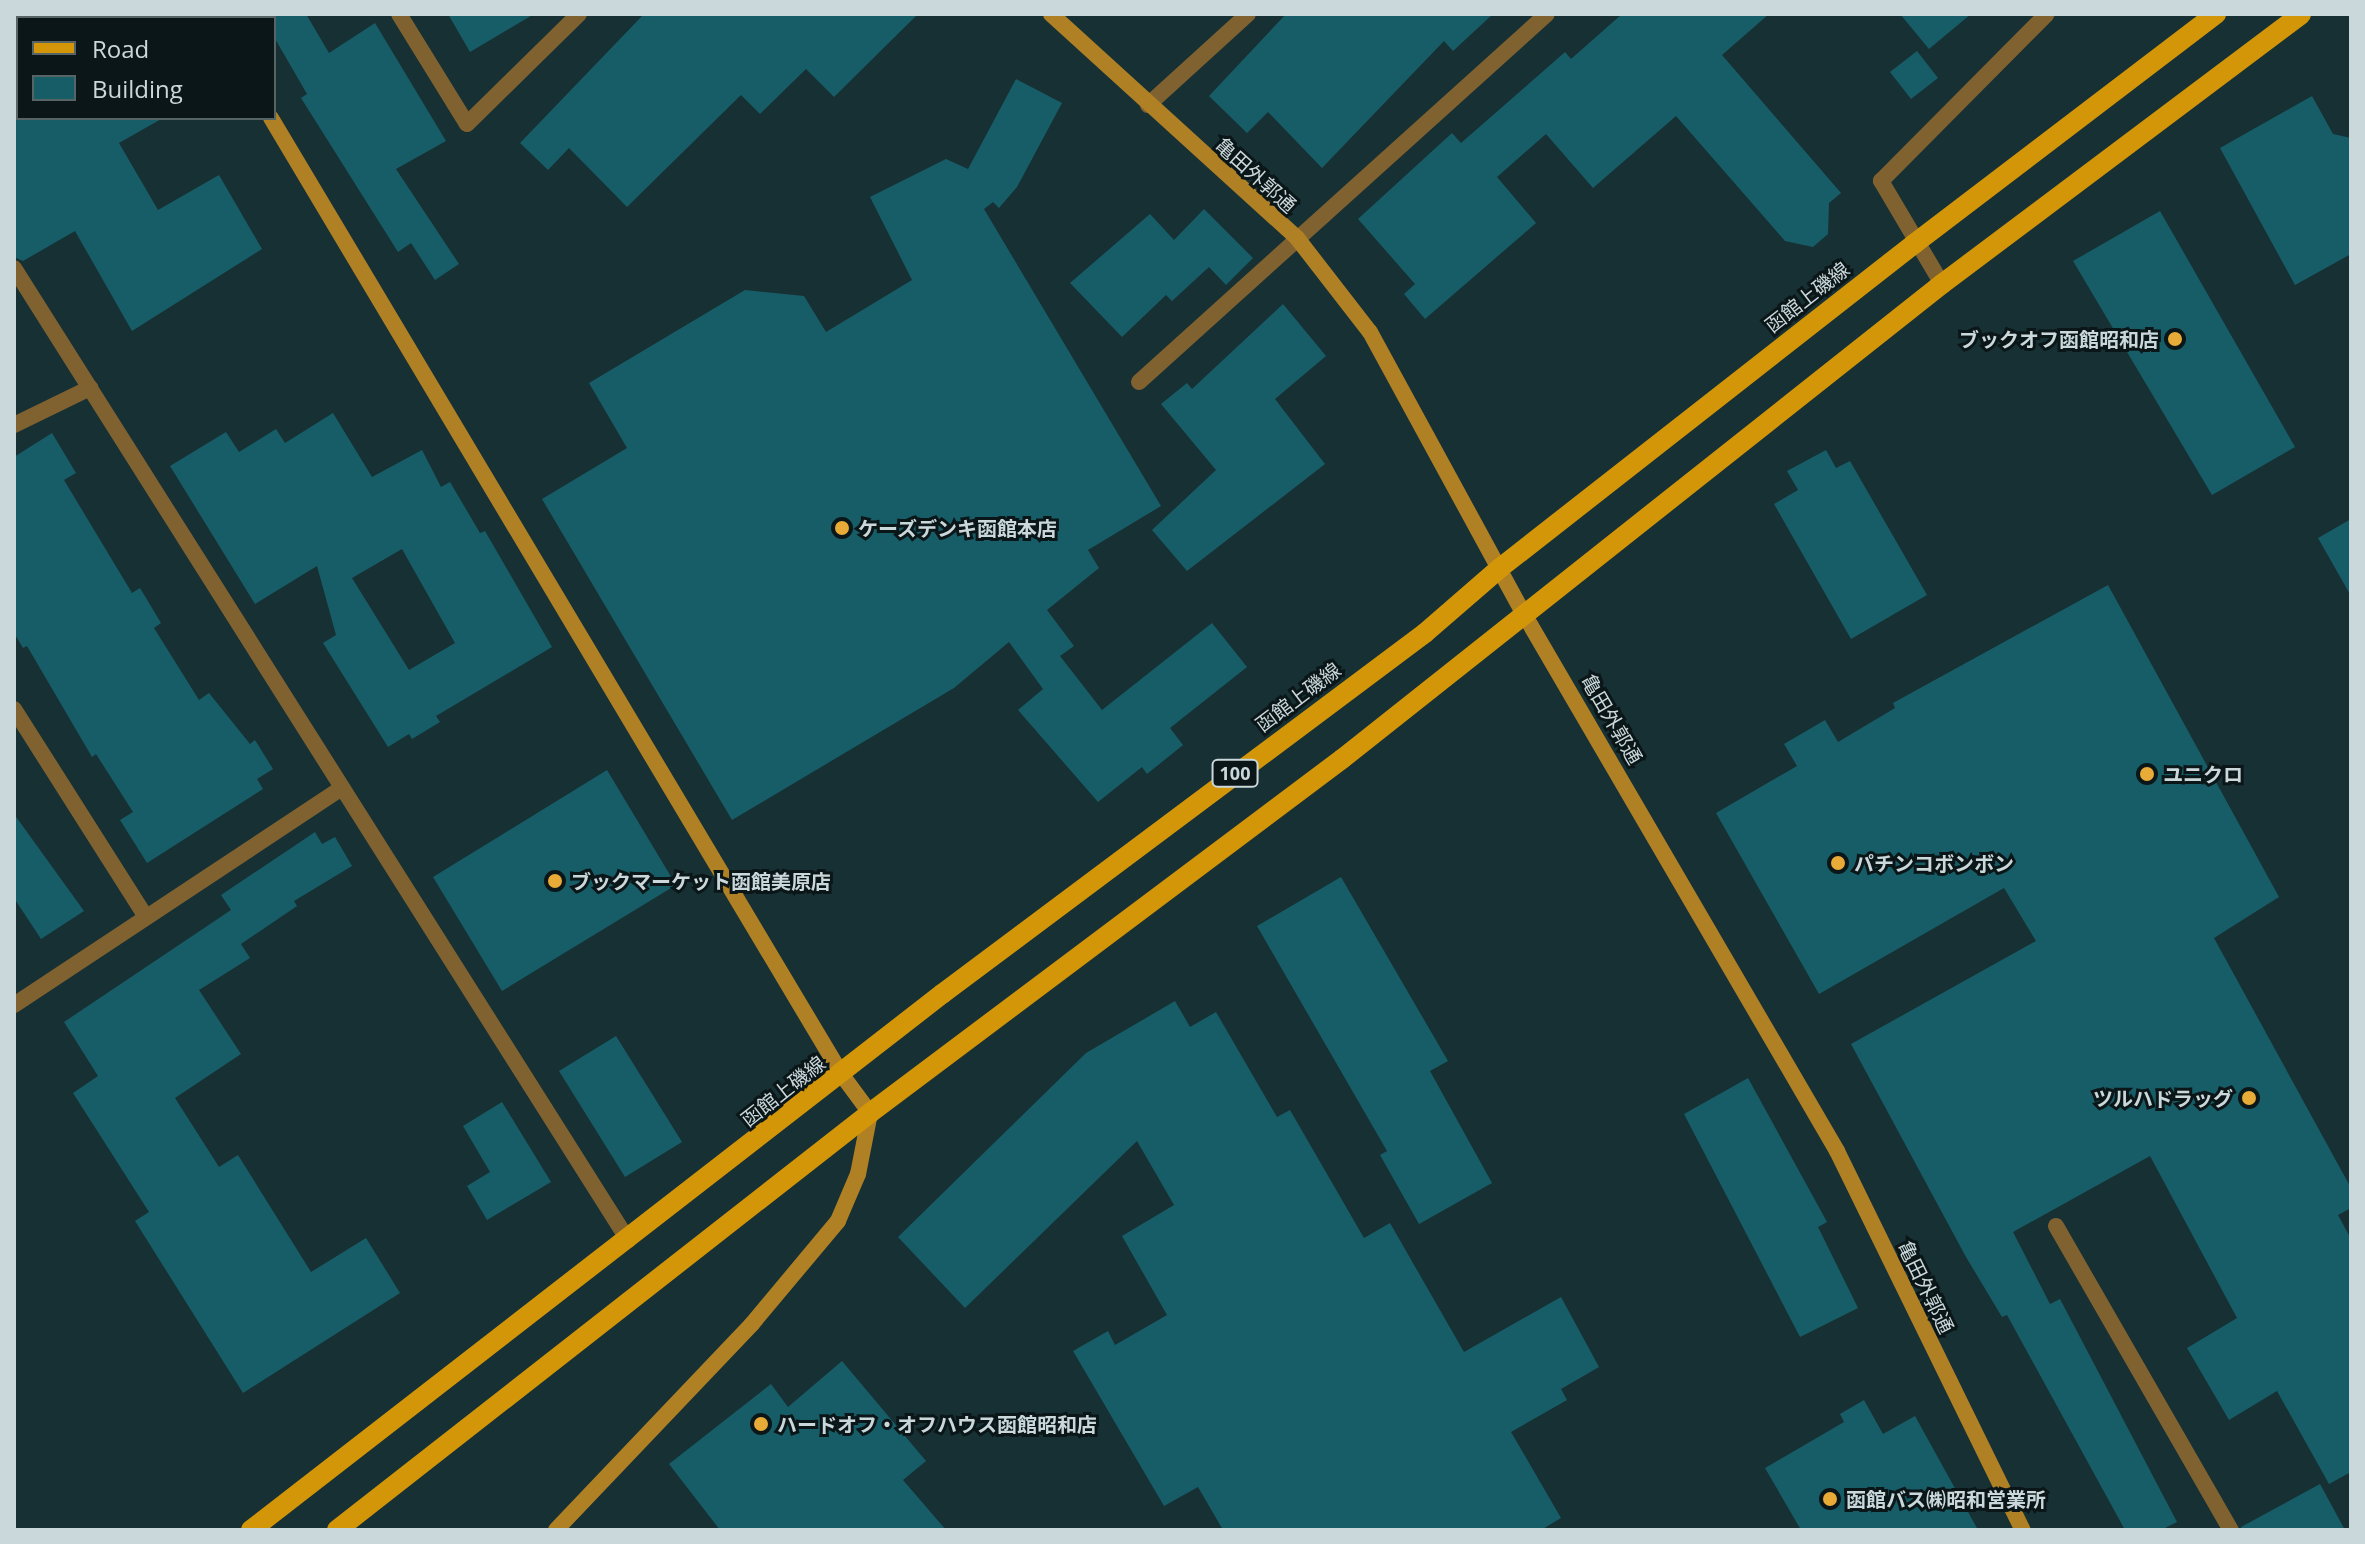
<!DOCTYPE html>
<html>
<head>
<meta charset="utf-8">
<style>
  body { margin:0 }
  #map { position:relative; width:2365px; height:1544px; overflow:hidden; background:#173034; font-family:"Open Sans","Noto Sans JP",sans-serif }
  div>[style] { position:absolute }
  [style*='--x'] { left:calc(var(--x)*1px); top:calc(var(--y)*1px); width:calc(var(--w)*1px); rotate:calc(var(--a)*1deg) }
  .building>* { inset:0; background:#175d67 }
  .street>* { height:16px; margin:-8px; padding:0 8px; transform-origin:8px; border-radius:8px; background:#806230 }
  .secondary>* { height:16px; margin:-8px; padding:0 8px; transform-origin:8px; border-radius:8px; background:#b08025 }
  .primary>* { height:20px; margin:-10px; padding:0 10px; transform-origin:10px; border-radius:10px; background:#d49609 }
  .dots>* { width:22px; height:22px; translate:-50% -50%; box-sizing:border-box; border:4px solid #0b1618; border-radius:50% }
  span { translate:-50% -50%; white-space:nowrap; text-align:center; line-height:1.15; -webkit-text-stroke:6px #0b1618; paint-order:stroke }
  .shield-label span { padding:2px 6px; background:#0b1618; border:2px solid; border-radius:6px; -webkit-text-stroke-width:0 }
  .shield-label { font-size:18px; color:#cad8db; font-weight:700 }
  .street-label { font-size:20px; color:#cad8db }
  .poi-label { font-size:20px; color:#cad8db; font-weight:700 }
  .right { translate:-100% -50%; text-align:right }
  .left { translate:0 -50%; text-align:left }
  .frame { position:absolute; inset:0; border:16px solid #cad8db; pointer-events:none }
  .legend { position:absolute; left:16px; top:16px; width:260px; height:104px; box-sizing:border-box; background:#0b1618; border:2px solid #576466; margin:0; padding:10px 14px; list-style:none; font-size:24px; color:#cad8db }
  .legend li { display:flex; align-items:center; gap:16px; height:40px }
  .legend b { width:40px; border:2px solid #576466 }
</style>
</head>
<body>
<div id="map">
  <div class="building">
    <div style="clip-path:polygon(261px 14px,306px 14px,329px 53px,375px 23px,446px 141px,396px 169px,459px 264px,435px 280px,411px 243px,398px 252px,301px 98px,307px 94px,274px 37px,274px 18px)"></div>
    <div style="clip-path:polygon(448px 14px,534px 14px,470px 52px)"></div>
    <div style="clip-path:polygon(644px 14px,918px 14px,834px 97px,806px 69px,760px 114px,741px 95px,627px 207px,569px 148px,548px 170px,520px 143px)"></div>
    <div style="clip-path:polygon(1286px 14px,1493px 14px,1453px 51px,1444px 41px,1322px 168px,1268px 112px,1247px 133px,1209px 96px)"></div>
    <div style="clip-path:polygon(1622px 14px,1769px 14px,1722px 55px,1841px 193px,1829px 203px,1828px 234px,1813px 247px,1785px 241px,1676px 116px,1593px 188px,1546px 134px,1497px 177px,1536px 223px,1425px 319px,1404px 294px,1415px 284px,1358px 219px,1452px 133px,1461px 143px,1565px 52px,1571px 59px)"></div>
    <div style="clip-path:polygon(1900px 14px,1971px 14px,1929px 49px)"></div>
    <div style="clip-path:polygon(1917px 51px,1938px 78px,1911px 99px,1890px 72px)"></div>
    <div style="clip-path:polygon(1016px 79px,1062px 103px,1017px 187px,999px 208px,993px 202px,984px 209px,1161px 506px,1088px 550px,1099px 568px,1047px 610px,1074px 646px,1060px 656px,1102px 710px,1212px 623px,1247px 667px,1170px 728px,1183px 745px,1147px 774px,1142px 767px,1098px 802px,1018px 710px,1043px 689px,1009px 642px,954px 688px,732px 820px,542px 499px,627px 448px,589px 383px,745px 290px,804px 296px,826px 332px,912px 280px,870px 197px,946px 159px,968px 169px)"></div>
    <div style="clip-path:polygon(2312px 96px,2333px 134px,2351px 138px,2351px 254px,2295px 285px,2220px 148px)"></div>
    <div style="clip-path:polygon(14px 118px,163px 118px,119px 143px,158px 210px,219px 175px,262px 249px,132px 331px,75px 231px,23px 261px,14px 257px)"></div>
    <div style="clip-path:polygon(1204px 209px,1253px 258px,1226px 285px,1209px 267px,1172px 301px,1166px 295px,1122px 337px,1070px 283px,1150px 214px,1174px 240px)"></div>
    <div style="clip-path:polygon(2160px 211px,2295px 447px,2212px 495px,2073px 261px)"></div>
    <div style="clip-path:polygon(1283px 304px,1326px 356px,1275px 399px,1325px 464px,1187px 571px,1152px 530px,1216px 470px,1161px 404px,1187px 383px,1192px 389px)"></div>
    <div style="clip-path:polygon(evenodd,333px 413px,372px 477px,422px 450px,441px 487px,450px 482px,480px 533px,485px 531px,552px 647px,436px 716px,440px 722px,412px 739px,409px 734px,388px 747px,323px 643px,336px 635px,317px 566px,255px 604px,170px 466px,226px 432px,239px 452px,276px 429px,285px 443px,333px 413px,402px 549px,455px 643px,409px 670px,352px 578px,402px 549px)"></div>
    <div style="clip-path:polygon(52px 433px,76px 473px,64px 480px,132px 593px,140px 588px,161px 623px,154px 628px,199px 700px,209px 693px,250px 744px,255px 740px,273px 769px,257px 779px,263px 789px,147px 863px,120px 820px,133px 812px,96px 754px,92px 757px,27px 646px,23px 648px,14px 633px,14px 457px)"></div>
    <div style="clip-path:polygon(1826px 450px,1836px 468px,1850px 461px,1927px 595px,1851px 639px,1774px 504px,1798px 490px,1787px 471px)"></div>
    <div style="clip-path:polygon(2351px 519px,2351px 596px,2318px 538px)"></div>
    <div style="clip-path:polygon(2108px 585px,2279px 897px,2214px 938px,2351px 1188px,2351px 1208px,2338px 1215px,2351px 1239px,2351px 1472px,2329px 1484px,2277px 1391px,2229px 1420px,2187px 1348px,2237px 1318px,2150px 1156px,2013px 1232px,2050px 1304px,2060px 1299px,2177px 1522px,2161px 1530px,2125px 1530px,2007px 1315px,2002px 1317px,1966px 1257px,1851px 1044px,2036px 941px,2004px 888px,1819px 994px,1716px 813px,1797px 766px,1784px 744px,1825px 720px,1838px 742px,1895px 708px,1893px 703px)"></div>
    <div style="clip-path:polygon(607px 770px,676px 885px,502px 991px,433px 877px)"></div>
    <div style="clip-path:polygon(14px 814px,84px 911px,41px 939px,14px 898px)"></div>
    <div style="clip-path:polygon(315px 832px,322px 844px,335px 837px,352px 866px,294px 901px,297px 906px,241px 944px,250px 958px,199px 990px,241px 1054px,175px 1098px,219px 1167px,238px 1155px,311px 1272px,366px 1238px,400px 1293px,243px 1393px,135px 1221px,149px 1212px,73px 1093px,98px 1076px,64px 1022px,231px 910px,221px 895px)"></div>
    <div style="clip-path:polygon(1341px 877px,1448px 1061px,1430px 1071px,1492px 1183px,1419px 1224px,1380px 1155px,1387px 1151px,1257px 926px)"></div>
    <div style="clip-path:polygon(1175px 1001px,1190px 1027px,1216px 1012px,1277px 1117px,1290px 1110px,1364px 1238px,1390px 1223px,1464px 1352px,1561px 1297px,1599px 1367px,1561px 1389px,1567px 1400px,1511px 1432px,1561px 1518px,1541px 1530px,1223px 1530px,1198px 1487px,1164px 1506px,1073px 1351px,1108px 1331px,1115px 1345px,1167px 1315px,1122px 1236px,1174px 1205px,1137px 1141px,965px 1308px,898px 1237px,1086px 1053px)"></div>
    <div style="clip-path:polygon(616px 1036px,682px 1142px,625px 1177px,559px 1071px)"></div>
    <div style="clip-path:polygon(1748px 1078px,1827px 1222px,1818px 1227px,1858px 1308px,1800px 1337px,1684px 1114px)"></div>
    <div style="clip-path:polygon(502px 1102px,551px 1182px,487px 1220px,467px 1186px,490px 1172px,463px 1126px)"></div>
    <div style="clip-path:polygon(842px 1361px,926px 1461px,903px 1480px,946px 1530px,720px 1530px,669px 1464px,771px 1384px,788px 1407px)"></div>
    <div style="clip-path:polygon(1864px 1400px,1883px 1434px,1915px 1416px,1978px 1530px,1801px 1530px,1765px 1468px,1844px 1422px,1840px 1414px)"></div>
    <div style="clip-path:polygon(2320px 1484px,2345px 1530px,2242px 1530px,2241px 1527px)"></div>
  </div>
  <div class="street">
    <div style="--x:399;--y:14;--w:129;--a:58.3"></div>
    <div style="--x:467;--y:124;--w:157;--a:-44.5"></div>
    <div style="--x:1148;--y:105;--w:135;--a:-42.3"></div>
    <div style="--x:14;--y:268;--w:1150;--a:57.72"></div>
    <div style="--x:1942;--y:284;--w:120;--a:-120.6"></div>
    <div style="--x:1881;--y:181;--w:235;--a:-45.2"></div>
    <div style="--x:1139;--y:382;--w:549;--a:-42.05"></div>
    <div style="--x:14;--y:425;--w:85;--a:-26"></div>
    <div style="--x:14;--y:709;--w:246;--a:57.6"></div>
    <div style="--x:14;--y:1005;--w:391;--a:-33.5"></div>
    <div style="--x:2056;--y:1226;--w:351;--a:60.1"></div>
  </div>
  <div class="secondary">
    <div style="--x:209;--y:14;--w:5;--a:53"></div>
    <div style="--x:1051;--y:14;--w:333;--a:42.3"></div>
    <div style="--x:1297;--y:238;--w:119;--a:52.2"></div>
    <div style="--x:1370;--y:332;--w:321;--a:61.4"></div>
    <div style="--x:1524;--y:614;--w:622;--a:59.76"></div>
    <div style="--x:1837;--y:1151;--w:422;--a:63.9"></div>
    <div style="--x:271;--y:118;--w:1114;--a:59.18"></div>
    <div style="--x:842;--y:1075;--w:47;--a:53.6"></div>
    <div style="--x:870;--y:1113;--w:62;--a:101.1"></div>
    <div style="--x:858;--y:1174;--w:51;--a:113.1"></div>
    <div style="--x:838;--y:1221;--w:134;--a:129.9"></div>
    <div style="--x:752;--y:1324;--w:284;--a:133.6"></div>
  </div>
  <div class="primary">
    <div style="--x:251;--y:1530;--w:875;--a:-37.8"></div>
    <div style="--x:942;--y:994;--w:603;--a:-36.77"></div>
    <div style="--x:1425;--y:633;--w:99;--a:-40.9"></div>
    <div style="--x:1500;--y:568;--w:526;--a:-38.05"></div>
    <div style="--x:1914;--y:244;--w:380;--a:-37.3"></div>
    <div style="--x:337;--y:1530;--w:677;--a:-38.04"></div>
    <div style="--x:870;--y:1113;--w:590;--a:-36.87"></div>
    <div style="--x:1342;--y:759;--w:765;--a:-38.37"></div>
    <div style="--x:1942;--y:284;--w:449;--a:-36.9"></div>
  </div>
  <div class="dots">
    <div style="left:2175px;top:339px;background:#e8ab37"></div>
    <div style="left:842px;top:528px;background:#e8ab37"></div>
    <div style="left:2147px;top:774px;background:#e8ab37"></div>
    <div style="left:1838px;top:863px;background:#e8ab37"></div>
    <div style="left:555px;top:881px;background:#e8ab37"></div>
    <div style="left:2249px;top:1098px;background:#e8ab37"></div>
    <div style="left:761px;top:1424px;background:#e8ab37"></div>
    <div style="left:1830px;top:1499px;background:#e8ab37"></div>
  </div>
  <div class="shield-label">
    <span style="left:1235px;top:773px">100</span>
  </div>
  <div class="street-label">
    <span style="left:1256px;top:175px;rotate:42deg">亀田外郭通</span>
    <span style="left:1807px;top:297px;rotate:-38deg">函館上磯線</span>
    <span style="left:1298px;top:697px;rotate:-37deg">函館上磯線</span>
    <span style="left:1612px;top:719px;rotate:60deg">亀田外郭通</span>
    <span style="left:783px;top:1091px;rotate:-38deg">函館上磯線</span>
    <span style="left:1926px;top:1287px;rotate:64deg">亀田外郭通</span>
  </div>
  <div class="poi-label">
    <span class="right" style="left:2159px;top:339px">ブックオフ函館昭和店</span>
    <span class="left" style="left:858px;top:528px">ケーズデンキ函館本店</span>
    <span class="left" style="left:2163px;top:774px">ユニクロ</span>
    <span class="left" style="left:1854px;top:863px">パチンコボンボン</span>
    <span class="left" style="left:571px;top:881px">ブックマーケット函館美原店</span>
    <span class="right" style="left:2233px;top:1098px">ツルハドラッグ</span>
    <span class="left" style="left:777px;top:1424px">ハードオフ・オフハウス函館昭和店</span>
    <span class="left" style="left:1846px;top:1499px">函館バス㈱昭和営業所</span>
  </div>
  <div class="frame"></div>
  <ul class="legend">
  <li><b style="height:10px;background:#d49609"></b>Road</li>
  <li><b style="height:22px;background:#175d67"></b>Building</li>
  </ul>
</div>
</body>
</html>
